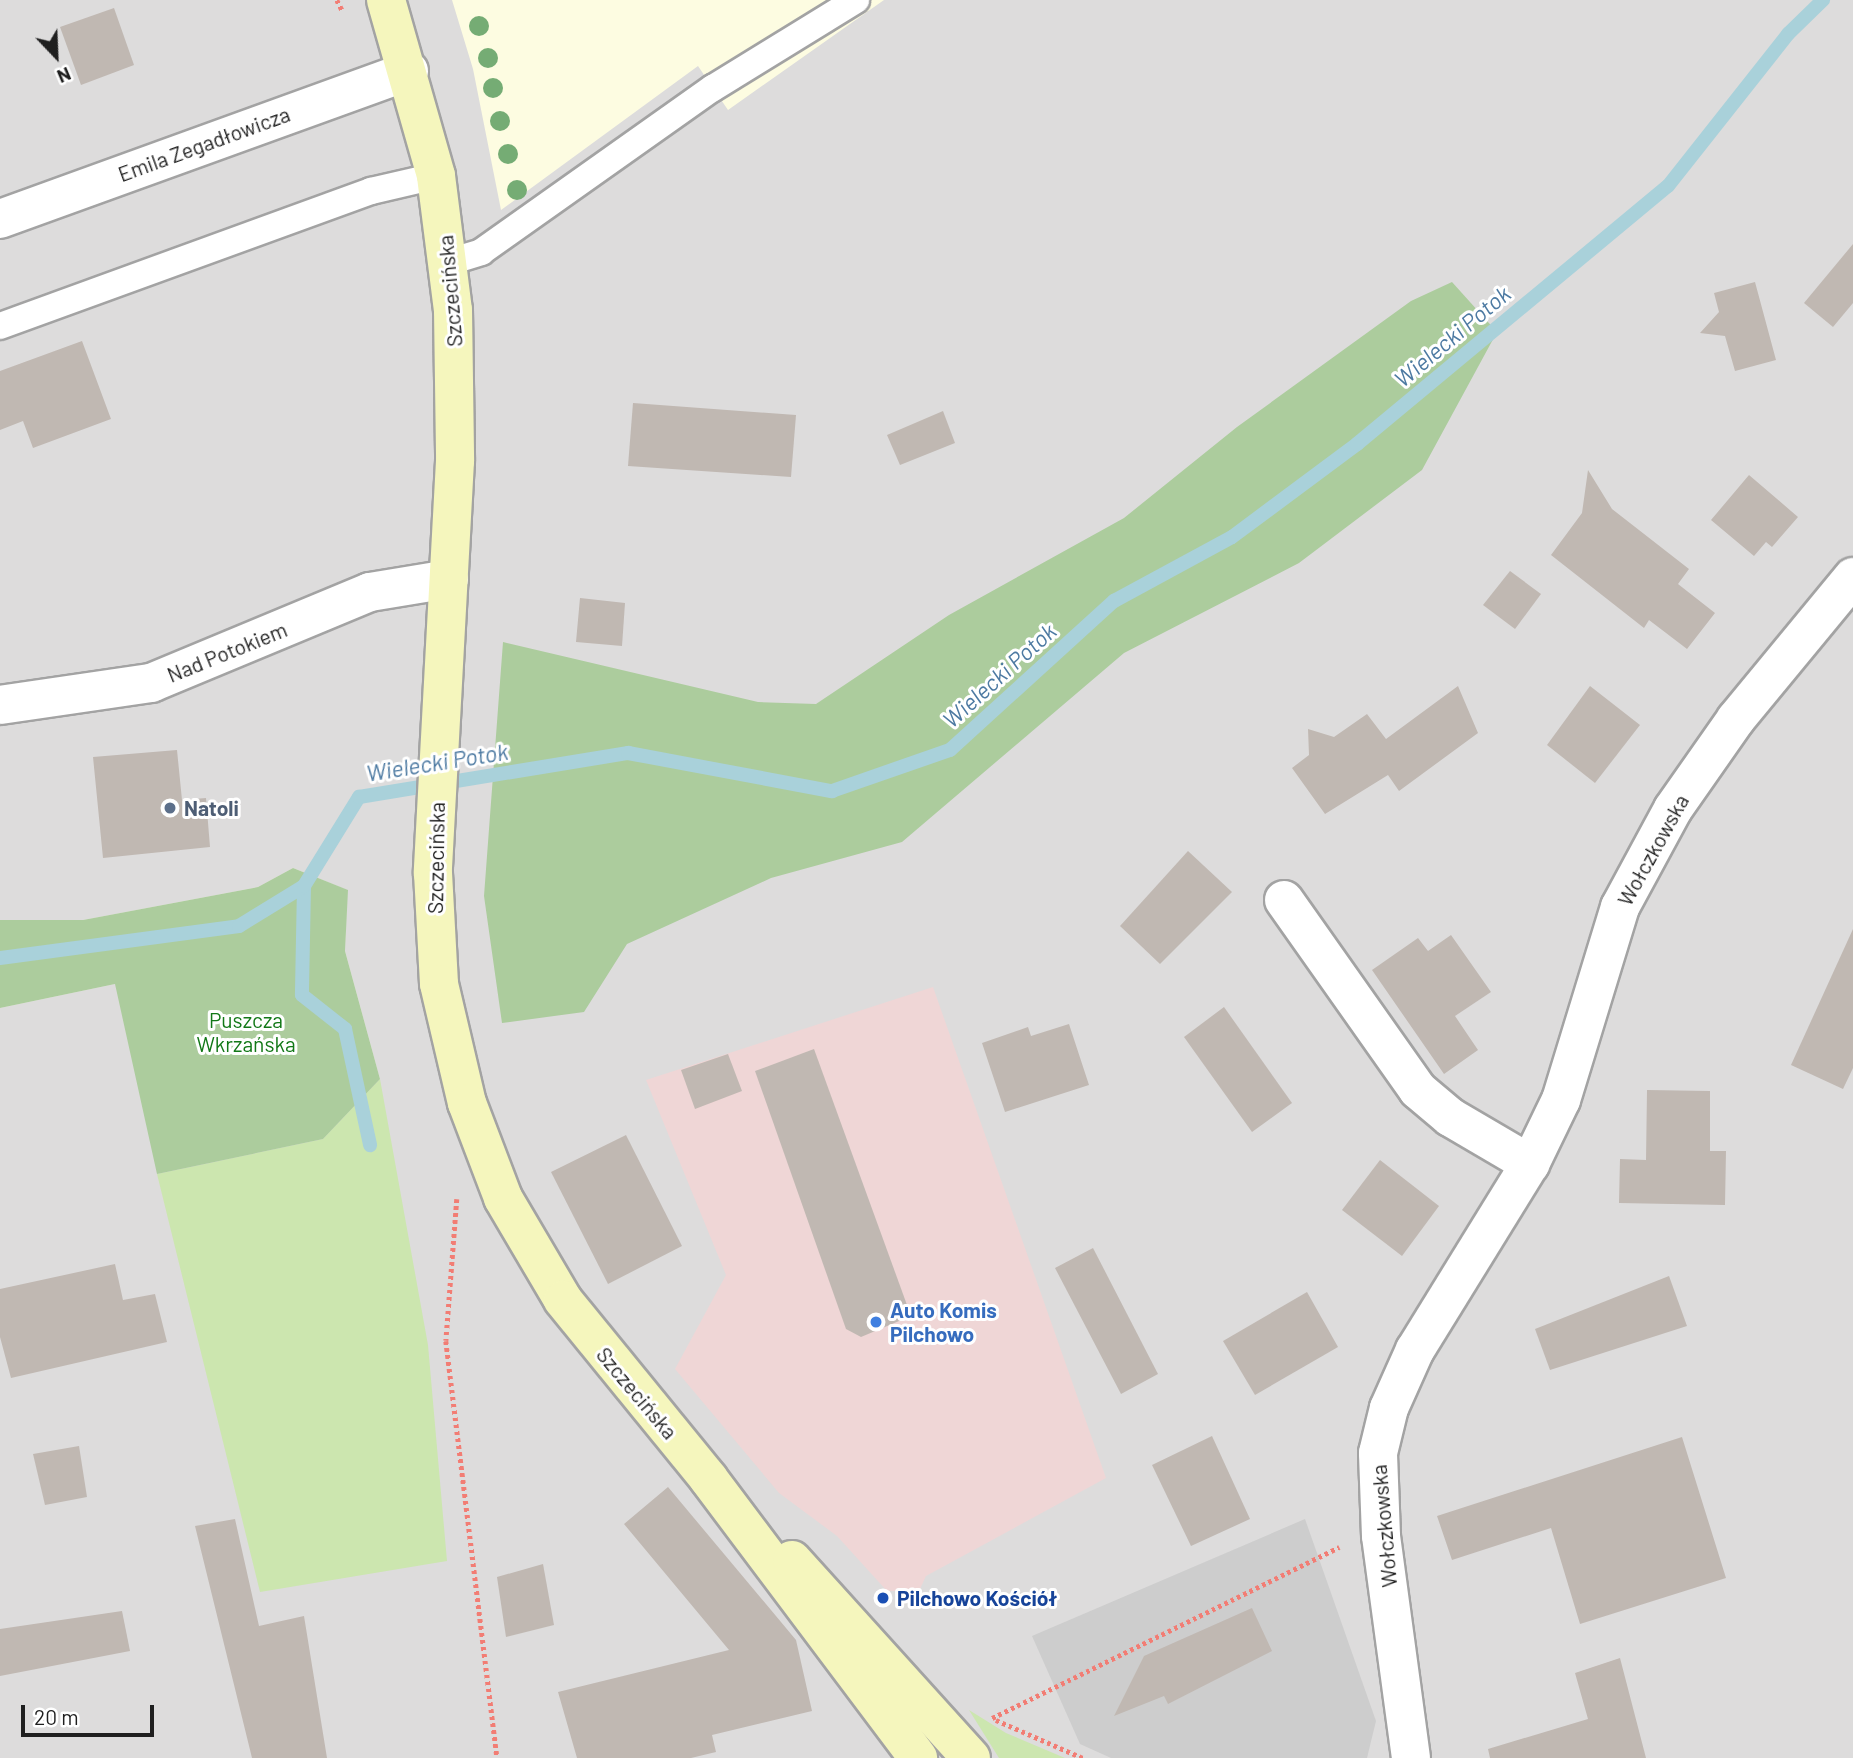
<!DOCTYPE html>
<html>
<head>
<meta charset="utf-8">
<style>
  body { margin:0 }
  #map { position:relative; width:1853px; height:1758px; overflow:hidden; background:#efece6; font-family:Barlow,sans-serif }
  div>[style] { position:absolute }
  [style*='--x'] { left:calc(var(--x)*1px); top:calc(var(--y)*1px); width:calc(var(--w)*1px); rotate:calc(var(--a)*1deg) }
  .residential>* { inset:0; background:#dddcdc }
  .commercial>* { inset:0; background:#efd6d6 }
  .education>* { inset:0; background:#fdfce1 }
  .religious>* { inset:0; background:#cdcdcd }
  .grass>* { inset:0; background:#cce6af }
  .forest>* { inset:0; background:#accc9d }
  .stream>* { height:14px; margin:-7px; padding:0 7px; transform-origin:7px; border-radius:7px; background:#a9d1da }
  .building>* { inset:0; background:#c0b8b2 }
  .path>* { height:4.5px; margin-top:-2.25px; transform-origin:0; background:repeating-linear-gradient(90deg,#f27d74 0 3.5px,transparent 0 7px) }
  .roads { filter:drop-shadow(2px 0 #a3a3a3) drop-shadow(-2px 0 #a3a3a3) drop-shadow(0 2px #a3a3a3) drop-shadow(0 -2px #a3a3a3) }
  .service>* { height:26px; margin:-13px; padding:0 13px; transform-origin:13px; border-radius:13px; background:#fff }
  .minor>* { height:38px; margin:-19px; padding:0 19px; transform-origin:19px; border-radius:19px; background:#fff }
  .secondary>* { height:38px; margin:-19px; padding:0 19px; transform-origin:19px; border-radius:19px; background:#f5f6bd }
  .trees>* { width:20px; height:20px; margin:-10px; border-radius:50%; background:#75ac74 }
  .dots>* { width:19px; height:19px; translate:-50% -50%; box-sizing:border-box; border:4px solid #fff; border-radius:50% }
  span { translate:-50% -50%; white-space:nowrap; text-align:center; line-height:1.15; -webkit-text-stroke:6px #fff; paint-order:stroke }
  .street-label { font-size:21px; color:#1f1f1f }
  .service-label { font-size:21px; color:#4e5e75; font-weight:700 }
  .left { translate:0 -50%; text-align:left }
  .park-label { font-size:21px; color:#127817 }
  .shop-label { font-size:21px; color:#366cbe; font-weight:700 }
  .transit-label { font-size:21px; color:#164399; font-weight:700 }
  .water-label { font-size:23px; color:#4d7aa2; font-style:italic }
  .north { position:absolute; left:21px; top:21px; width:70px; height:70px; -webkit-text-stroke:5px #fff; paint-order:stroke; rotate:157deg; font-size:19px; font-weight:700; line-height:28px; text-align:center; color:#1f1f1f }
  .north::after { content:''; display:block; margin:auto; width:24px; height:32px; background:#1f1f1f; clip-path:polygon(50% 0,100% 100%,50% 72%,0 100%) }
  .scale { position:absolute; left:21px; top:1705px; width:133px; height:32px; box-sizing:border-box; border:4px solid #1f1f1f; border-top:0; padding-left:9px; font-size:21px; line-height:24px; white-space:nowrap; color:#1f1f1f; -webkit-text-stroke:5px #fff; paint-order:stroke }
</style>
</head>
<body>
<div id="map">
  <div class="residential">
    <div style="clip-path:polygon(0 0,1853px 0,1853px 1758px,0 1758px,0 1008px,115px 984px,380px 1079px,345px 951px,347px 890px,293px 868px,258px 887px,83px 920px,0 920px)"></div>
  </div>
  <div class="commercial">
    <div style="clip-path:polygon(933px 987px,1106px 1478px,926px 1576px,919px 1591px,887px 1591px,837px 1536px,779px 1493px,675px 1369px,726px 1275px,646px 1080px)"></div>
  </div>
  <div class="education">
    <div style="clip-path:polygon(452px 0,884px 0,728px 110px,698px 66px,501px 210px,473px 69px)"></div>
  </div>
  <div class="religious">
    <div style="clip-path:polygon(1305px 1519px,1376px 1721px,1367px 1758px,1111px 1758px,1080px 1744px,1032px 1636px)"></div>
  </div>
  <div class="grass">
    <div style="clip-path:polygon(380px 1079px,428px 1345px,447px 1561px,260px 1592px,157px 1174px,323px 1139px)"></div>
    <div style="clip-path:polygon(969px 1710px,1006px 1733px,1065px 1758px,999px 1758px)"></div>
  </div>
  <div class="forest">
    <div style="clip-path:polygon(1452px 282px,1497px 332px,1422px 470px,1299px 563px,1124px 653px,902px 842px,771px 878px,627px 944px,584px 1012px,502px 1023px,484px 896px,503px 642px,758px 702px,816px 704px,949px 615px,1124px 518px,1237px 427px,1411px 301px)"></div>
    <div style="clip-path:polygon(293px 868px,348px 890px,345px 951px,380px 1079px,323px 1139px,157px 1174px,115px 984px,0 1008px,0 920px,83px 920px,258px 887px)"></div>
  </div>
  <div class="stream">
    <div style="--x:304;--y:886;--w:109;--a:91.1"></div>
    <div style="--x:302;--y:995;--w:55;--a:38.3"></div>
    <div style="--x:345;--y:1029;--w:119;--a:77.8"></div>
    <div style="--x:0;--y:958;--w:241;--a:-7.6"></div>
    <div style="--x:239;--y:926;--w:76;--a:-31.6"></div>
    <div style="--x:304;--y:886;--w:105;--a:-58.3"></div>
    <div style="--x:359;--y:797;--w:273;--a:-9.3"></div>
    <div style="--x:628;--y:753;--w:208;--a:10.6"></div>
    <div style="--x:832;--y:791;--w:125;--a:-19.2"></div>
    <div style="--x:950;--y:750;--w:222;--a:-42.3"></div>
    <div style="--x:1114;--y:601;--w:134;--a:-28.5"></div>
    <div style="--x:1232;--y:537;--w:156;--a:-36.6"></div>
    <div style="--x:1357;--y:444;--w:404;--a:-39.7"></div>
    <div style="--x:1668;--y:186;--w:194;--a:-51.7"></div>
    <div style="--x:1788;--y:34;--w:49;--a:-44.2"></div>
  </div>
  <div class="building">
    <div style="clip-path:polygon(114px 8px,134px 65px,81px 85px,60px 27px)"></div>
    <div style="clip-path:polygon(1853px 244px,1853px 303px,1833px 327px,1804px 303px)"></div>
    <div style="clip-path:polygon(1755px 282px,1776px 360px,1735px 371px,1725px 336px,1700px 333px,1719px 312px,1714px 293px)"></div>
    <div style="clip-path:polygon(82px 341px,111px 419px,33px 448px,23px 421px,0 430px,0 371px)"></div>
    <div style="clip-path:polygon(633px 403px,796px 415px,791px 477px,628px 466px)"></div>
    <div style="clip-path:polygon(943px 411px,955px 443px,900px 465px,887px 435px)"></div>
    <div style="clip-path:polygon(1588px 470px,1612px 509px,1689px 569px,1678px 584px,1715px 613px,1687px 649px,1649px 620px,1644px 628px,1551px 555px,1582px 513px)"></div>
    <div style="clip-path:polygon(1749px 475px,1798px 517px,1772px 547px,1766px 542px,1754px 556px,1711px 520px)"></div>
    <div style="clip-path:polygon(1510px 571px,1541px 594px,1515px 629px,1483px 605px)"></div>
    <div style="clip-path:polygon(580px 598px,625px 603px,622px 646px,576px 642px)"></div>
    <div style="clip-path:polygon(1458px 686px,1478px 733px,1399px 791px,1388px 775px,1325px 814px,1292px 768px,1309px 755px,1308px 729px,1334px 737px,1367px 714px,1386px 739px)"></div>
    <div style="clip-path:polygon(1590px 686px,1640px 725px,1595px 783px,1547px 745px)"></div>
    <div style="clip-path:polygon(177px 750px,182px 800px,206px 798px,210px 847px,103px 858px,93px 757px)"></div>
    <div style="clip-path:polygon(1188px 851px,1232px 892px,1160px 964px,1120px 926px)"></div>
    <div style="clip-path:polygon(1853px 929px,1853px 1068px,1843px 1089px,1791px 1065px)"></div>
    <div style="clip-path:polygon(1451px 935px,1491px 992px,1455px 1016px,1478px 1050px,1444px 1074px,1372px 970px,1418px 938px,1428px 951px)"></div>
    <div style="clip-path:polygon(1224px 1007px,1292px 1103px,1252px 1132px,1184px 1037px)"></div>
    <div style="clip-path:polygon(1069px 1024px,1089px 1085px,1005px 1112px,982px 1043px,1028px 1027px,1031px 1036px)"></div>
    <div style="clip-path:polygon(814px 1049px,911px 1316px,861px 1337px,846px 1329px,755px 1071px)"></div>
    <div style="clip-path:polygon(728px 1054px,742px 1091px,695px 1109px,681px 1070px)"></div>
    <div style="clip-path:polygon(1647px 1090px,1710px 1091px,1710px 1151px,1726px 1151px,1725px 1205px,1619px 1203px,1620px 1159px,1646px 1160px)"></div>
    <div style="clip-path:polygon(626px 1135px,682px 1246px,608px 1284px,551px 1172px)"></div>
    <div style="clip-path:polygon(1380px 1160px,1439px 1206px,1402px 1256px,1342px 1210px)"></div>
    <div style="clip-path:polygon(1093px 1248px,1158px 1374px,1121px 1394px,1055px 1268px)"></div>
    <div style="clip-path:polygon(115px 1264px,123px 1300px,155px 1294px,167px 1342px,11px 1378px,0 1337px,0 1289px)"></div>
    <div style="clip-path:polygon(1669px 1276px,1687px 1326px,1550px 1370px,1535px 1329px)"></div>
    <div style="clip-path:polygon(1307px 1292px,1338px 1347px,1255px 1395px,1223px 1341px)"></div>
    <div style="clip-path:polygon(1212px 1436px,1250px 1519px,1191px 1546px,1152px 1465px)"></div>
    <div style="clip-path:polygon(1682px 1437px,1726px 1578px,1580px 1624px,1551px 1528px,1452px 1560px,1437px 1516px)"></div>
    <div style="clip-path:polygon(79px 1446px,87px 1497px,45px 1505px,33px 1454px)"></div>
    <div style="clip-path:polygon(668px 1487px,796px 1640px,812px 1711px,712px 1735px,716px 1752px,691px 1758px,577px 1758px,558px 1692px,729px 1650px,624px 1524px)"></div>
    <div style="clip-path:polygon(235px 1519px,259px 1626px,304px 1616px,327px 1758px,252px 1758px,195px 1526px)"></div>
    <div style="clip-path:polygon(543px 1564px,554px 1625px,506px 1637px,497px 1577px)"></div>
    <div style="clip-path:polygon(1252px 1608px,1272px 1651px,1168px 1704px,1164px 1696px,1114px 1716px,1144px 1656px)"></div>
    <div style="clip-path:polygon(122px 1611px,130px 1651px,0 1676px,0 1629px)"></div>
    <div style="clip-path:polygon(1620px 1658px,1646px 1758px,1490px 1758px,1488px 1749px,1588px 1719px,1575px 1673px)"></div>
  </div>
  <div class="path">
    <div style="--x:337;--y:0;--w:13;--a:63"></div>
    <div style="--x:457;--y:1199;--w:142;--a:94.4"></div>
    <div style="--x:446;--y:1341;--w:420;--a:83"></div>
    <div style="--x:992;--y:1718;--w:387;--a:-26.2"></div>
    <div style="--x:996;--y:1720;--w:95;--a:23.6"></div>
  </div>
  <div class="roads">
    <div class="service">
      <div style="--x:449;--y:262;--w:34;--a:-17"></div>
      <div style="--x:481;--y:252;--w:284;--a:-35.3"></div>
      <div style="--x:713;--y:88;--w:168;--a:-31.6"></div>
      <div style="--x:0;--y:326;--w:395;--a:-20"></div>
      <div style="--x:371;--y:191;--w:67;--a:-13"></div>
    </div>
    <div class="minor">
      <div style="--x:0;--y:219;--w:435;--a:-19.9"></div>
      <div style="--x:0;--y:705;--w:153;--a:-8.3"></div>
      <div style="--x:151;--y:683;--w:237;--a:-22.6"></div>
      <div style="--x:370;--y:592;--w:80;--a:-9.3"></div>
      <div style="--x:1284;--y:900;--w:232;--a:54.8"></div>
      <div style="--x:1418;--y:1090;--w:42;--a:40.2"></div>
      <div style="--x:1450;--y:1117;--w:93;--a:30.4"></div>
      <div style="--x:1411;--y:1758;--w:224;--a:-97.7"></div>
      <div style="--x:1381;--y:1536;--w:83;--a:-92.1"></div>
      <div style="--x:1378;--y:1453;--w:46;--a:-76.3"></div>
      <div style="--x:1389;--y:1408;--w:64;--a:-65.9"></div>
      <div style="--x:1415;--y:1350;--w:219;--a:-58.3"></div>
      <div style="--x:1530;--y:1164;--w:71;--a:-64.2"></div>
      <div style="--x:1561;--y:1100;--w:202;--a:-73"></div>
      <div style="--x:1620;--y:907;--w:111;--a:-61.6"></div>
      <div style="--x:1673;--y:809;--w:110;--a:-55"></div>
      <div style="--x:1736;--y:719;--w:184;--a:-50.5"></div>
    </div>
    <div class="secondary">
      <div style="--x:386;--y:0;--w:183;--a:74.1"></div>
      <div style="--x:436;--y:176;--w:135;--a:82.8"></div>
      <div style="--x:453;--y:310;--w:151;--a:89.2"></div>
      <div style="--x:455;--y:461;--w:413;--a:93.1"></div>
      <div style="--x:433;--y:873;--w:111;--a:86.9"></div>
      <div style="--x:439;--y:984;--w:122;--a:76.8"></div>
      <div style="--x:467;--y:1103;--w:102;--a:69.2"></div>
      <div style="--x:503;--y:1198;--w:118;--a:59.5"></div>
      <div style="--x:563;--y:1300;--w:230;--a:50.8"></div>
      <div style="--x:708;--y:1478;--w:350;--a:53.1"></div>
      <div style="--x:792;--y:1560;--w:267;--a:47.9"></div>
    </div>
  </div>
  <div class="trees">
    <div style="left:479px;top:26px"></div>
    <div style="left:488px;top:58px"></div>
    <div style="left:493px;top:88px"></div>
    <div style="left:500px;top:121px"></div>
    <div style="left:508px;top:154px"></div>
    <div style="left:517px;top:190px"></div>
  </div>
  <div class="dots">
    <div style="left:170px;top:808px;background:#5c6f8a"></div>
    <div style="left:876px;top:1322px;background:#3f7fe0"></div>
    <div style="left:883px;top:1598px;background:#1a4fb4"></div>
  </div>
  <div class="street-label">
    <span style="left:204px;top:144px;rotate:-20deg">Emila Zegadłowicza</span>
    <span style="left:450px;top:291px;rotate:-95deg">Szczecińska</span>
    <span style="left:227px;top:652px;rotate:-22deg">Nad Potokiem</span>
    <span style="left:1653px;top:850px;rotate:-61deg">Wołczkowska</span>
    <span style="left:436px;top:858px;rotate:-89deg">Szczecińska</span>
    <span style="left:637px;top:1393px;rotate:50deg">Szczecińska</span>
    <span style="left:1384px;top:1526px;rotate:-95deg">Wołczkowska</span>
  </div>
  <div class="service-label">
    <span class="left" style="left:184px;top:808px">Natoli</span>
  </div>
  <div class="park-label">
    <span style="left:246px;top:1032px">Puszcza<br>Wkrzańska</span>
  </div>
  <div class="shop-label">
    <span class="left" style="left:890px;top:1322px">Auto Komis<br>Pilchowo</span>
  </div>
  <div class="transit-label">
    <span class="left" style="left:897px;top:1598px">Pilchowo Kościół</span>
  </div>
  <div class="water-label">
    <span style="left:1452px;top:336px;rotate:-40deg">Wielecki Potok</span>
    <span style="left:999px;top:675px;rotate:-42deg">Wielecki Potok</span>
    <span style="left:437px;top:762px;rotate:-9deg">Wielecki Potok</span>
  </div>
  <div class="north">N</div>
  <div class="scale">20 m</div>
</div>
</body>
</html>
